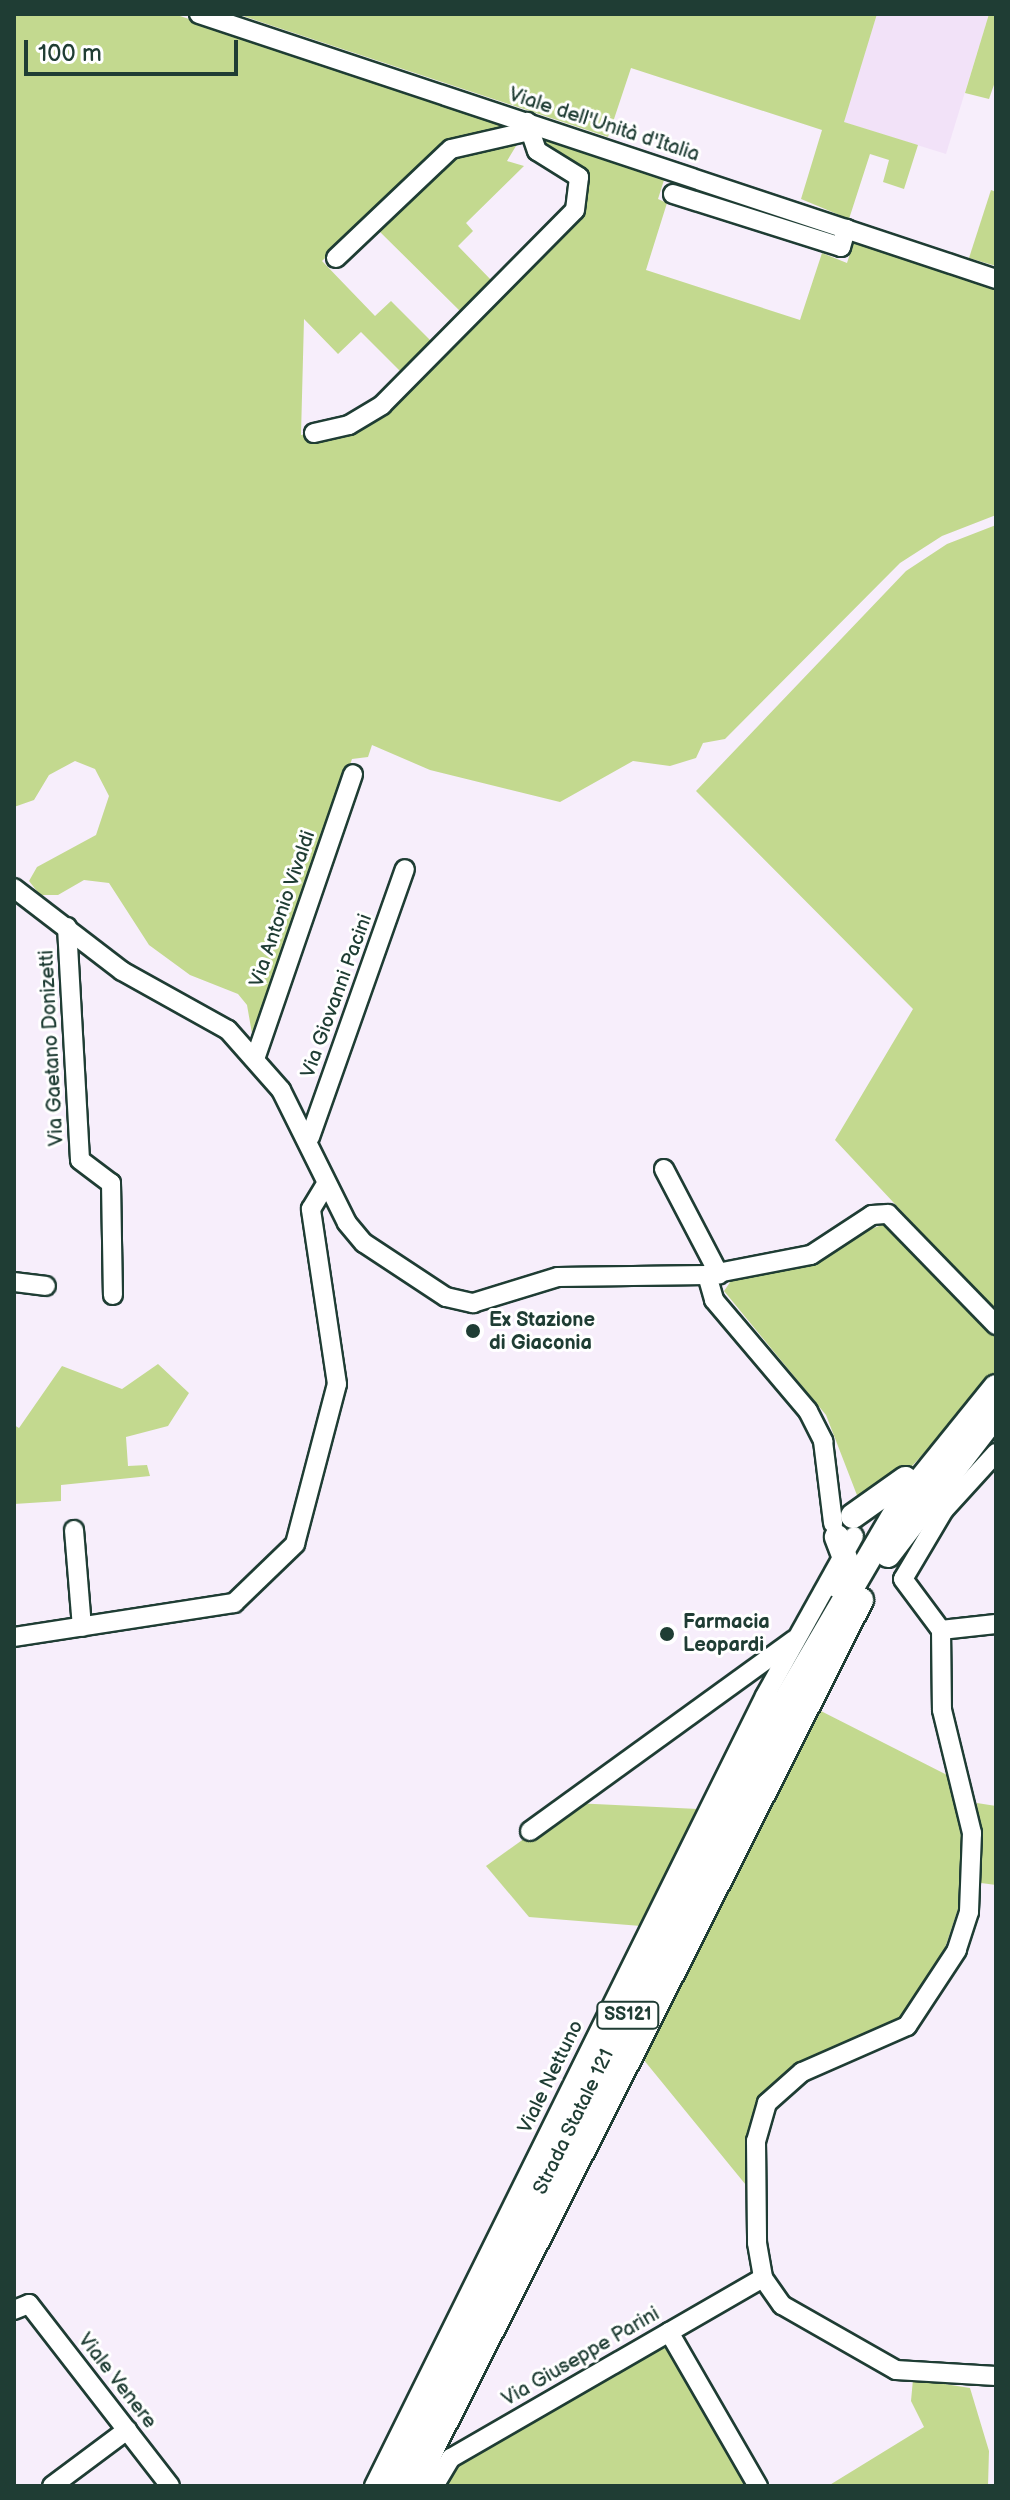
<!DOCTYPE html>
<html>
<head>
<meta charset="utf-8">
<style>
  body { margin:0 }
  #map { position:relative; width:1010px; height:2500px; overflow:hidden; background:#f7eefb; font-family:"Balsamiq Sans",sans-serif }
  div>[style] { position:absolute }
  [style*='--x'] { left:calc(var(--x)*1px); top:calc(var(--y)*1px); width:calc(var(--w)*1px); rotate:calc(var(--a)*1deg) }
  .built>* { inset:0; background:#f2e2f8 }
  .green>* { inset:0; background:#c3d98f }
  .roads { filter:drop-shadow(2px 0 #1f3d34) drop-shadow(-2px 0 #1f3d34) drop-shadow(0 2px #1f3d34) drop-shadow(0 -2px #1f3d34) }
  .minor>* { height:18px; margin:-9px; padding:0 9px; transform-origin:9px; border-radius:9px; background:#fff }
  .major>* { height:24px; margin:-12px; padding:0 12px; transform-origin:12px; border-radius:12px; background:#fff }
  .dots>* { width:22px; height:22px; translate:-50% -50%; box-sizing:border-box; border:4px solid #fff; border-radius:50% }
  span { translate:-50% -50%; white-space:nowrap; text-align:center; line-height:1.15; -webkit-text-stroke:6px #fff; paint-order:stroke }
  .shield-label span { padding:2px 6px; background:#fff; border:2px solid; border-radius:6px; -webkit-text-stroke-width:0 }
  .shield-label { font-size:18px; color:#1f3d34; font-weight:700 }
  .street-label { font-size:20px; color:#1f3d34 }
  .poi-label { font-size:20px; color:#1f3d34; font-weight:700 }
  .left { translate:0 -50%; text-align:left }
  .frame { position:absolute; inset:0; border:16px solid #1f3d34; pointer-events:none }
  .scale { position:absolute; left:24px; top:40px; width:214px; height:36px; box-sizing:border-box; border:4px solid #1f3d34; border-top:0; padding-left:10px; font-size:24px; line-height:28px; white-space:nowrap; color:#1f3d34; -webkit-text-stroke:6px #fff; paint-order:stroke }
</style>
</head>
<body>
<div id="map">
  <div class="built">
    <div style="clip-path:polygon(877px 14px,989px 14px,946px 154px,843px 122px)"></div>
  </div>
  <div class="green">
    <div style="clip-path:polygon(14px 14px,174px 14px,514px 127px,434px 155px,322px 261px,375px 316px,391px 301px,433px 343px,403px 374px,361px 332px,338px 354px,304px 319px,301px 435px,366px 425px,582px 210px,586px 177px,536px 136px,664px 180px,658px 199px,667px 203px,646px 270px,800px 320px,822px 253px,847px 263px,854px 241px,996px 288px,996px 515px,942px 536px,900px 563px,725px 739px,703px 743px,696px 758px,670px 766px,633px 761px,560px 802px,430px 770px,372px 745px,368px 757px,352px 759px,254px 1045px,247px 1005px,238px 994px,190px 975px,149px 945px,109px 883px,84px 880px,58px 895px,40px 895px,29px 881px,37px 867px,96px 835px,109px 796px,95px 769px,75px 761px,49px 775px,34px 800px,14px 807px)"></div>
    <div style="clip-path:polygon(237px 14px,877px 14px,844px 122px,918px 145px,904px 189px,883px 182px,889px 160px,870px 154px,849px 219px,801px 199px,822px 130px,631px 68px,608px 137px)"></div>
    <div style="clip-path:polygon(989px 14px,996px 14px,996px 79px,989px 99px,965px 93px)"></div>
    <div style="clip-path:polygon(509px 140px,516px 146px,507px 161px,524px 166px,466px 223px,473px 231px,458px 246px,493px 282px,462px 313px,377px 229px,443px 160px)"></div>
    <div style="clip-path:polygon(991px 190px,996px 192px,996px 266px,969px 258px)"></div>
    <div style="clip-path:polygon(996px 525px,996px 1312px,835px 1140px,913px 1009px,696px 791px,906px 571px,947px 544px)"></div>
    <div style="clip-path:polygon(885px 1224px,996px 1332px,996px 1374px,902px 1477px,860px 1503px,826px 1415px,724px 1291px,733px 1278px)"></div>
    <div style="clip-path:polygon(158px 1364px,189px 1393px,168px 1426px,126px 1437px,128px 1466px,147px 1465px,150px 1476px,61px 1485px,61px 1501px,14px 1504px,14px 1425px,19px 1428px,62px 1366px,122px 1389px)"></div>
    <div style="clip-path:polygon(815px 1708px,951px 1777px,961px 1837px,958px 1909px,934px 1981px,902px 2021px,776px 2083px,750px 2190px,643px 2059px)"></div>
    <div style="clip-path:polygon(574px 1803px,698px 1809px,641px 1926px,529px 1917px,486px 1866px)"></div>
    <div style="clip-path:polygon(977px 1803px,996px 1806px,996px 1885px,981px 1883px)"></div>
    <div style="clip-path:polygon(664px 2340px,753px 2486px,438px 2486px,446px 2470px)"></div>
    <div style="clip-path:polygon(913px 2379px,970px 2388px,989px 2451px,988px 2486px,828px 2486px,924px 2427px,911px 2401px)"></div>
  </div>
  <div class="roads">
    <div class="minor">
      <div style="--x:199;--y:14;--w:840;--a:18.39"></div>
      <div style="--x:673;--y:194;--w:176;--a:17.5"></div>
      <div style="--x:841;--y:247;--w:19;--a:-74"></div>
      <div style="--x:336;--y:258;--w:158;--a:-43.5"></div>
      <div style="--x:451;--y:149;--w:76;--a:-12.9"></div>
      <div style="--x:314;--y:433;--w:36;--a:-13"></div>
      <div style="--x:349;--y:425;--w:39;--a:-31"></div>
      <div style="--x:382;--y:405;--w:274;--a:-45.3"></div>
      <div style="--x:575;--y:210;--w:33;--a:-83"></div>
      <div style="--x:579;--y:177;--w:49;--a:-148.2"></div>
      <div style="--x:537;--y:151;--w:31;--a:-109"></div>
      <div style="--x:14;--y:888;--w:136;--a:37.5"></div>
      <div style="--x:122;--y:971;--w:121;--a:29.1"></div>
      <div style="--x:228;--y:1030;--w:80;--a:48.5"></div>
      <div style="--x:281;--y:1090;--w:148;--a:63.6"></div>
      <div style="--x:347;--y:1223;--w:26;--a:50"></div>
      <div style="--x:364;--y:1243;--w:98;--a:33.4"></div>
      <div style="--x:446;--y:1297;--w:28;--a:13"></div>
      <div style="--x:473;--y:1303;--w:89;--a:-17"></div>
      <div style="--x:558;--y:1277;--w:149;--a:-0.8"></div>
      <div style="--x:707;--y:1275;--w:26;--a:74"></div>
      <div style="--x:714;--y:1300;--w:145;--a:49.7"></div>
      <div style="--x:808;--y:1411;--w:34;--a:63"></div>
      <div style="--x:823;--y:1441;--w:83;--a:83"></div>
      <div style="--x:67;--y:927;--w:233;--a:86.8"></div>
      <div style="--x:80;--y:1160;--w:39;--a:37"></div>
      <div style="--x:111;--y:1183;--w:112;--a:89"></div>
      <div style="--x:255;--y:1059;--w:301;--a:-71"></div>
      <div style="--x:310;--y:1137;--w:284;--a:-70.5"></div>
      <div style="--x:664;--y:1169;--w:119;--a:62.4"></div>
      <div style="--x:707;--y:1275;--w:106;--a:-10.9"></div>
      <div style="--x:811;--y:1255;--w:73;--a:-33.3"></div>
      <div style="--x:872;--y:1215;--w:16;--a:-4"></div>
      <div style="--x:888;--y:1214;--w:155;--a:45.8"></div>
      <div style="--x:14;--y:1282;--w:32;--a:7"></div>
      <div style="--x:996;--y:1453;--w:77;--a:132.4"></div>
      <div style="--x:944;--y:1510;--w:80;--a:120.7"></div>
      <div style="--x:903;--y:1579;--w:64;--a:53.3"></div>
      <div style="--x:941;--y:1630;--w:80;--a:89.3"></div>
      <div style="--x:942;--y:1710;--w:127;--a:76.3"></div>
      <div style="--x:972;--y:1833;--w:79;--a:92.2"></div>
      <div style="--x:969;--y:1912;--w:40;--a:108"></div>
      <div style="--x:957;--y:1950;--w:91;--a:123.3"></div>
      <div style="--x:907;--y:2026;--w:115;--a:156.3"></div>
      <div style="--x:802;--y:2072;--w:47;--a:138.5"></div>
      <div style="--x:767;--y:2103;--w:40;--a:106"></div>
      <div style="--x:756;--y:2141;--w:102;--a:89.4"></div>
      <div style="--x:757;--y:2243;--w:36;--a:80"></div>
      <div style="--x:763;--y:2278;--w:33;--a:55"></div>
      <div style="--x:782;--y:2305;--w:131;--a:29.7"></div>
      <div style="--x:896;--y:2370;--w:100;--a:3.4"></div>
      <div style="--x:74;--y:1530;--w:97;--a:85.3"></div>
      <div style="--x:941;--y:1630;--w:55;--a:-6.2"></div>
      <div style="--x:14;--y:1637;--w:223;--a:-8.8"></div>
      <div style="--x:234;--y:1603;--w:85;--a:-44"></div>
      <div style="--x:295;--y:1544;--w:165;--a:-75.3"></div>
      <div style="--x:337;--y:1384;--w:177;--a:-98.5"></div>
      <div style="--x:311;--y:1209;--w:27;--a:-59"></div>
      <div style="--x:530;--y:1831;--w:326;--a:-35.9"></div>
      <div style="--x:14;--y:2310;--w:16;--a:-22"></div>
      <div style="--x:29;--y:2304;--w:230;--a:52.2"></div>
      <div style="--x:669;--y:2332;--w:178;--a:60"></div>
      <div style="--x:52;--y:2486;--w:94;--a:-36.7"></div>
      <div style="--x:374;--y:2486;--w:881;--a:-63.67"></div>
      <div style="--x:765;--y:1696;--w:183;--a:-60.9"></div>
      <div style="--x:434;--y:2486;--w:33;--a:-59"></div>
      <div style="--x:451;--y:2458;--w:360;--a:-30"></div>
    </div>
    <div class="major">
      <div style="--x:853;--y:1516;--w:64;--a:-35.4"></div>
      <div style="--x:888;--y:1555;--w:178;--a:-52.5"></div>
      <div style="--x:837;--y:1585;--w:22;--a:-60"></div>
      <div style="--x:848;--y:1566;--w:31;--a:-111"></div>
      <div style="--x:393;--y:2486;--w:879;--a:-63.43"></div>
      <div style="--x:786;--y:1700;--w:224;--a:-59.7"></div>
      <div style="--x:899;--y:1507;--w:154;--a:-51.1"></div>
      <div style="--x:413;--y:2486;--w:993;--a:-63.18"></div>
    </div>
  </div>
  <div class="dots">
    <div style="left:473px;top:1331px;background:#1f3d34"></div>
    <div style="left:667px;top:1634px;background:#1f3d34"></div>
  </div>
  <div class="shield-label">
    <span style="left:628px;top:2015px">SS121</span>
  </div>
  <div class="street-label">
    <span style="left:604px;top:125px;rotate:18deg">Viale dell'Unità d'Italia</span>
    <span style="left:283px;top:909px;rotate:-71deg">Via Antonio Vivaldi</span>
    <span style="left:337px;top:996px;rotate:-70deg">Via Giovanni Pacini</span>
    <span style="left:52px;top:1048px;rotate:-93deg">Via Gaetano Donizetti</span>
    <span style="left:551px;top:2077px;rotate:-64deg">Viale Nettuno</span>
    <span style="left:574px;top:2122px;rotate:-64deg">Strada Statale 121</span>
    <span style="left:581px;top:2357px;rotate:-30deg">Via Giuseppe Parini</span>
    <span style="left:117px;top:2381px;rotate:52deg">Viale Venere</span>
  </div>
  <div class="poi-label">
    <span class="left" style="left:489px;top:1332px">Ex Stazione<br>di Giaconia</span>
    <span class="left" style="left:683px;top:1634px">Farmacia<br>Leopardi</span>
  </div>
  <div class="frame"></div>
  <div class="scale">100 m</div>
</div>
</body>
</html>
